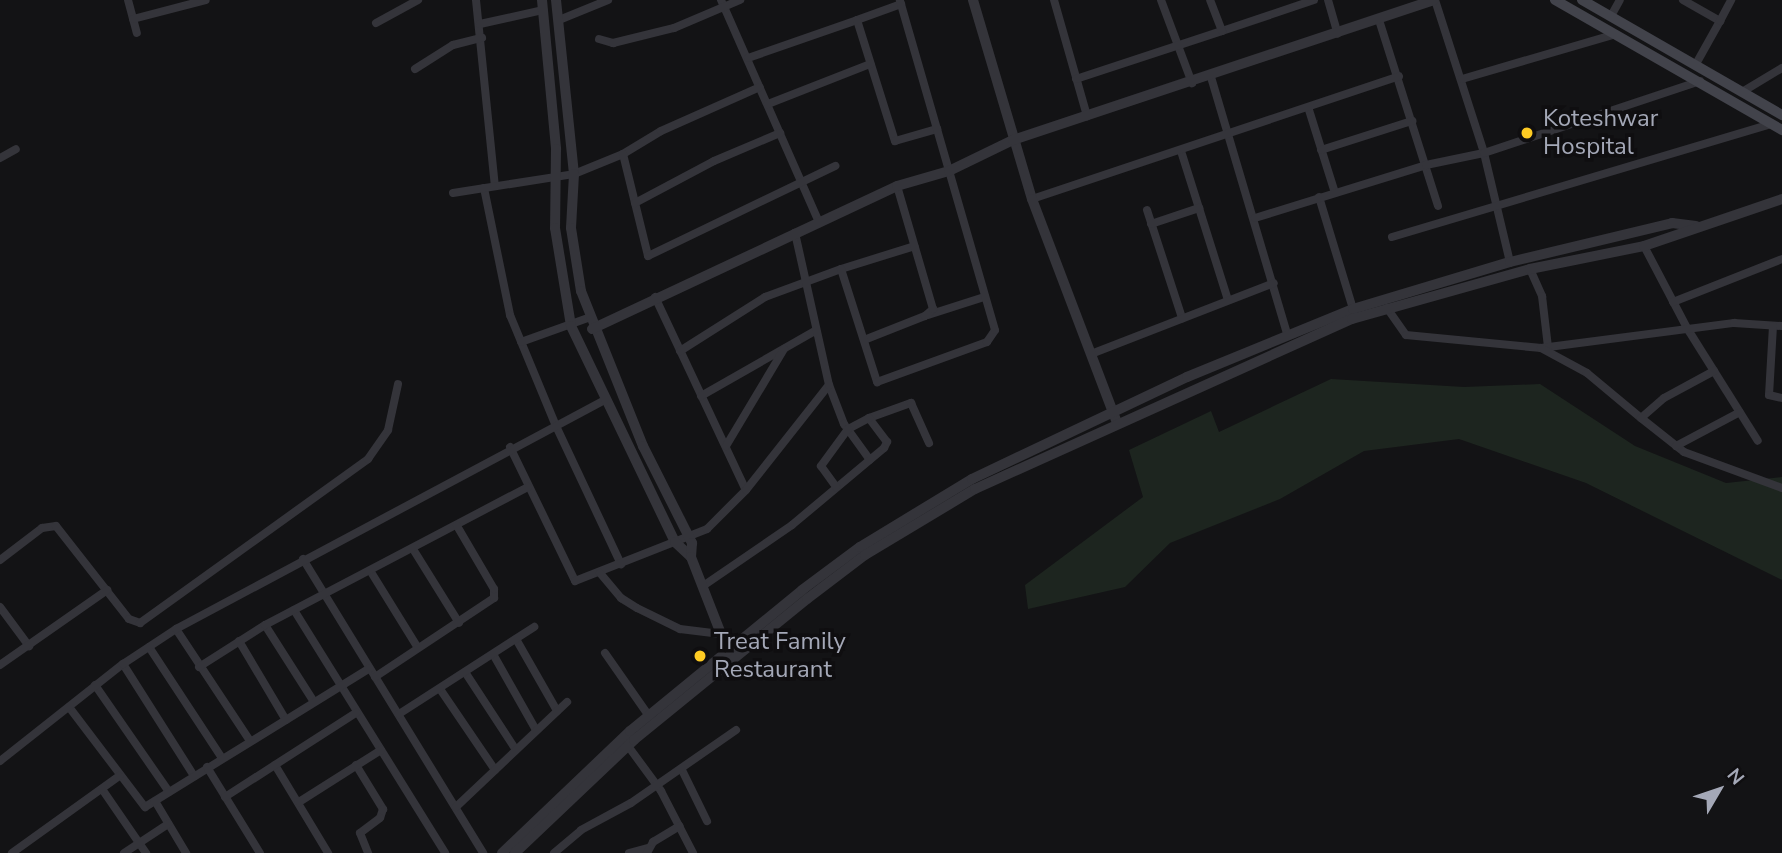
<!DOCTYPE html>
<html>
<head>
<meta charset="utf-8">
<style>
  body { margin:0 }
  #map { position:relative; width:1782px; height:853px; overflow:hidden; background:#131315; font-family:"Nunito Sans",sans-serif }
  div>[style] { position:absolute }
  [style*='--x'] { left:calc(var(--x)*1px); top:calc(var(--y)*1px); width:calc(var(--w)*1px); rotate:calc(var(--a)*1deg) }
  .green>* { inset:0; background:#1d251f }
  .minor>* { height:8px; margin:-4px; padding:0 4px; transform-origin:4px; border-radius:4px; background:#34343a }
  .tertiary>* { height:10px; margin:-5px; padding:0 5px; transform-origin:5px; border-radius:5px; background:#34343a }
  .secondary>* { height:10px; margin:-5px; padding:0 5px; transform-origin:5px; border-radius:5px; background:#42434b }
  .dots>* { width:19px; height:19px; translate:-50% -50%; box-sizing:border-box; border:4px solid #0f0e10; border-radius:50% }
  span { translate:-50% -50%; white-space:nowrap; text-align:center; line-height:1.15; -webkit-text-stroke:7px #0f0e10; paint-order:stroke }
  .poi-label { font-size:24px; color:#a4a8b7 }
  .left { translate:0 -50%; text-align:left }
  .north { position:absolute; left:1684px; top:755px; width:70px; height:70px; -webkit-text-stroke:5px #0f0e10; paint-order:stroke; rotate:51deg; font-size:19px; font-weight:700; line-height:28px; text-align:center; color:#a4a8b7 }
  .north::after { content:''; display:block; margin:auto; width:24px; height:32px; background:#a4a8b7; clip-path:polygon(50% 0,100% 100%,50% 72%,0 100%) }
</style>
</head>
<body>
<div id="map">
  <div class="green">
    <div style="clip-path:polygon(1331px 379px,1464px 387px,1540px 384px,1635px 446px,1726px 483px,1782px 477px,1782px 580px,1586px 483px,1459px 439px,1364px 451px,1280px 499px,1170px 543px,1125px 587px,1028px 609px,1025px 585px,1143px 497px,1129px 450px,1211px 411px,1219px 432px)"></div>
  </div>
  <div class="minor">
    <div style="--x:128;--y:0;--w:34;--a:75"></div>
    <div style="--x:476;--y:0;--w:187;--a:84.2"></div>
    <div style="--x:721;--y:0;--w:243;--a:66.2"></div>
    <div style="--x:1054;--y:0;--w:121;--a:74.1"></div>
    <div style="--x:1161;--y:0;--w:89;--a:69.5"></div>
    <div style="--x:1328;--y:0;--w:35;--a:74"></div>
    <div style="--x:1435;--y:0;--w:161;--a:72.2"></div>
    <div style="--x:1484;--y:153;--w:112;--a:76.6"></div>
    <div style="--x:1683;--y:0;--w:43;--a:29.6"></div>
    <div style="--x:1720;--y:21;--w:49;--a:119.2"></div>
    <div style="--x:1611;--y:16;--w:18;--a:-61"></div>
    <div style="--x:133;--y:19;--w:75;--a:-14.6"></div>
    <div style="--x:559;--y:20;--w:53;--a:-22.2"></div>
    <div style="--x:857;--y:20;--w:47;--a:-20"></div>
    <div style="--x:1379;--y:20;--w:195;--a:72.4"></div>
    <div style="--x:1720;--y:21;--w:24;--a:-62"></div>
    <div style="--x:376;--y:23;--w:48;--a:-28.7"></div>
    <div style="--x:480;--y:24;--w:65;--a:-12.5"></div>
    <div style="--x:1222;--y:31;--w:97;--a:-18.6"></div>
    <div style="--x:599;--y:39;--w:15;--a:16"></div>
    <div style="--x:613;--y:43;--w:63;--a:-13.8"></div>
    <div style="--x:674;--y:28;--w:72;--a:-23"></div>
    <div style="--x:748;--y:58;--w:115;--a:-19.2"></div>
    <div style="--x:857;--y:20;--w:127;--a:72.6"></div>
    <div style="--x:895;--y:141;--w:44;--a:-15.9"></div>
    <div style="--x:415;--y:69;--w:45;--a:-32.3"></div>
    <div style="--x:453;--y:45;--w:30;--a:-14"></div>
    <div style="--x:1211;--y:77;--w:268;--a:73.5"></div>
    <div style="--x:1076;--y:79;--w:154;--a:-18.2"></div>
    <div style="--x:1222;--y:31;--w:33;--a:-111"></div>
    <div style="--x:1462;--y:79;--w:160;--a:-16.3"></div>
    <div style="--x:1742;--y:92;--w:47;--a:-31"></div>
    <div style="--x:768;--y:104;--w:110;--a:-21.4"></div>
    <div style="--x:1309;--y:110;--w:87;--a:72.6"></div>
    <div style="--x:1321;--y:150;--w:96;--a:-17.7"></div>
    <div style="--x:1181;--y:151;--w:156;--a:72.5"></div>
    <div style="--x:623;--y:154;--w:44;--a:-31.2"></div>
    <div style="--x:661;--y:131;--w:108;--a:-24"></div>
    <div style="--x:0;--y:158;--w:18;--a:-29"></div>
    <div style="--x:484;--y:188;--w:130;--a:78.4"></div>
    <div style="--x:510;--y:315;--w:120;--a:67.5"></div>
    <div style="--x:556;--y:426;--w:153;--a:64.8"></div>
    <div style="--x:453;--y:193;--w:122;--a:-8.9"></div>
    <div style="--x:574;--y:174;--w:53;--a:-22.2"></div>
    <div style="--x:623;--y:154;--w:105;--a:76.2"></div>
    <div style="--x:648;--y:256;--w:208;--a:-25.7"></div>
    <div style="--x:1319;--y:197;--w:117;--a:73.1"></div>
    <div style="--x:1032;--y:199;--w:387;--a:-18.5"></div>
    <div style="--x:635;--y:203;--w:89;--a:-28"></div>
    <div style="--x:714;--y:161;--w:72;--a:-23"></div>
    <div style="--x:1147;--y:210;--w:114;--a:72"></div>
    <div style="--x:1255;--y:218;--w:179;--a:-17.2"></div>
    <div style="--x:1426;--y:165;--w:59;--a:-11.7"></div>
    <div style="--x:1484;--y:153;--w:228;--a:-18.4"></div>
    <div style="--x:1151;--y:224;--w:51;--a:-18.4"></div>
    <div style="--x:1392;--y:237;--w:396;--a:-16.6"></div>
    <div style="--x:1644;--y:246;--w:93;--a:62.3"></div>
    <div style="--x:1687;--y:328;--w:133;--a:57.9"></div>
    <div style="--x:841;--y:269;--w:77;--a:-17.3"></div>
    <div style="--x:1530;--y:269;--w:30;--a:66"></div>
    <div style="--x:1542;--y:296;--w:51;--a:83.3"></div>
    <div style="--x:655;--y:297;--w:213;--a:64.8"></div>
    <div style="--x:1673;--y:302;--w:117;--a:-21.5"></div>
    <div style="--x:1387;--y:308;--w:33;--a:55"></div>
    <div style="--x:1406;--y:335;--w:136;--a:5.5"></div>
    <div style="--x:1541;--y:348;--w:195;--a:-7.4"></div>
    <div style="--x:1734;--y:323;--w:48;--a:3.6"></div>
    <div style="--x:928;--y:315;--w:59;--a:-17.8"></div>
    <div style="--x:1773;--y:326;--w:69;--a:93.3"></div>
    <div style="--x:1769;--y:395;--w:13;--a:13"></div>
    <div style="--x:864;--y:340;--w:66;--a:-21.5"></div>
    <div style="--x:925;--y:316;--w:11;--a:-41"></div>
    <div style="--x:933;--y:309;--w:128;--a:-106.3"></div>
    <div style="--x:521;--y:342;--w:71;--a:-19.7"></div>
    <div style="--x:1541;--y:348;--w:52;--a:28.5"></div>
    <div style="--x:1587;--y:373;--w:70;--a:39.8"></div>
    <div style="--x:1641;--y:418;--w:30;--a:-41"></div>
    <div style="--x:1664;--y:398;--w:57;--a:-28.4"></div>
    <div style="--x:680;--y:351;--w:101;--a:-32.4"></div>
    <div style="--x:765;--y:297;--w:81;--a:-20.2"></div>
    <div style="--x:841;--y:269;--w:119;--a:72.3"></div>
    <div style="--x:877;--y:382;--w:117;--a:-20"></div>
    <div style="--x:987;--y:342;--w:14;--a:-56"></div>
    <div style="--x:995;--y:330;--w:343;--a:-106.1"></div>
    <div style="--x:1091;--y:354;--w:196;--a:-21.2"></div>
    <div style="--x:829;--y:385;--w:42;--a:69"></div>
    <div style="--x:844;--y:424;--w:44;--a:54.2"></div>
    <div style="--x:701;--y:396;--w:131;--a:-29.7"></div>
    <div style="--x:869;--y:418;--w:45;--a:-19.7"></div>
    <div style="--x:911;--y:403;--w:44;--a:65.8"></div>
    <div style="--x:1641;--y:418;--w:55;--a:38.3"></div>
    <div style="--x:1684;--y:452;--w:104;--a:20.2"></div>
    <div style="--x:726;--y:446;--w:113;--a:-59.1"></div>
    <div style="--x:1676;--y:446;--w:72;--a:-28"></div>
    <div style="--x:510;--y:447;--w:149;--a:64.1"></div>
    <div style="--x:575;--y:581;--w:142;--a:-21.5"></div>
    <div style="--x:707;--y:529;--w:55;--a:-45"></div>
    <div style="--x:746;--y:490;--w:134;--a:-51.7"></div>
    <div style="--x:829;--y:385;--w:156;--a:-102.6"></div>
    <div style="--x:413;--y:549;--w:87;--a:58.1"></div>
    <div style="--x:303;--y:559;--w:345;--a:58.5"></div>
    <div style="--x:0;--y:560;--w:53;--a:-37.3"></div>
    <div style="--x:42;--y:528;--w:14;--a:-8"></div>
    <div style="--x:56;--y:526;--w:118;--a:51.9"></div>
    <div style="--x:129;--y:619;--w:12;--a:20"></div>
    <div style="--x:140;--y:623;--w:281;--a:-35.7"></div>
    <div style="--x:368;--y:459;--w:35;--a:-55"></div>
    <div style="--x:388;--y:430;--w:47;--a:-77.7"></div>
    <div style="--x:371;--y:572;--w:89;--a:58.3"></div>
    <div style="--x:600;--y:573;--w:33;--a:50"></div>
    <div style="--x:621;--y:598;--w:19;--a:32"></div>
    <div style="--x:637;--y:608;--w:48;--a:26"></div>
    <div style="--x:680;--y:629;--w:41;--a:7"></div>
    <div style="--x:703;--y:586;--w:108;--a:-34.4"></div>
    <div style="--x:792;--y:525;--w:120;--a:-39.9"></div>
    <div style="--x:884;--y:448;--w:7;--a:-63"></div>
    <div style="--x:887;--y:442;--w:30;--a:-127"></div>
    <div style="--x:869;--y:418;--w:24;--a:152"></div>
    <div style="--x:848;--y:429;--w:46;--a:126.1"></div>
    <div style="--x:821;--y:466;--w:26;--a:54"></div>
    <div style="--x:0;--y:607;--w:49;--a:53.4"></div>
    <div style="--x:294;--y:610;--w:286;--a:58.1"></div>
    <div style="--x:265;--y:625;--w:91;--a:57.5"></div>
    <div style="--x:176;--y:629;--w:134;--a:56.5"></div>
    <div style="--x:516;--y:639;--w:83;--a:60.3"></div>
    <div style="--x:239;--y:641;--w:92;--a:59.3"></div>
    <div style="--x:149;--y:647;--w:133;--a:56.7"></div>
    <div style="--x:605;--y:653;--w:77;--a:55.1"></div>
    <div style="--x:493;--y:654;--w:87;--a:60.5"></div>
    <div style="--x:123;--y:664;--w:133;--a:57.6"></div>
    <div style="--x:0;--y:665;--w:131;--a:-35"></div>
    <div style="--x:199;--y:667;--w:78;--a:-32.5"></div>
    <div style="--x:265;--y:625;--w:297;--a:-27.7"></div>
    <div style="--x:465;--y:672;--w:93;--a:56.8"></div>
    <div style="--x:375;--y:677;--w:143;--a:-33.6"></div>
    <div style="--x:494;--y:598;--w:9;--a:-90"></div>
    <div style="--x:494;--y:589;--w:73;--a:-120.4"></div>
    <div style="--x:95;--y:685;--w:130;--a:55.3"></div>
    <div style="--x:440;--y:689;--w:98;--a:55.8"></div>
    <div style="--x:69;--y:707;--w:126;--a:52.8"></div>
    <div style="--x:145;--y:807;--w:264;--a:-31.7"></div>
    <div style="--x:399;--y:714;--w:161;--a:-32.8"></div>
    <div style="--x:628;--y:746;--w:56;--a:53.7"></div>
    <div style="--x:661;--y:791;--w:70;--a:62.7"></div>
    <div style="--x:0;--y:761;--w:157;--a:-38.3"></div>
    <div style="--x:123;--y:664;--w:64;--a:-33.4"></div>
    <div style="--x:176;--y:629;--w:485;--a:-28.1"></div>
    <div style="--x:275;--y:765;--w:103;--a:58.9"></div>
    <div style="--x:356;--y:765;--w:52;--a:58.5"></div>
    <div style="--x:383;--y:809;--w:9;--a:108"></div>
    <div style="--x:380;--y:818;--w:25;--a:143"></div>
    <div style="--x:360;--y:833;--w:22;--a:68"></div>
    <div style="--x:207;--y:767;--w:101;--a:58.4"></div>
    <div style="--x:682;--y:770;--w:57;--a:63.9"></div>
    <div style="--x:102;--y:789;--w:78;--a:55.5"></div>
    <div style="--x:225;--y:797;--w:156;--a:-32.7"></div>
    <div style="--x:155;--y:801;--w:61;--a:59.2"></div>
    <div style="--x:299;--y:802;--w:97;--a:-32.4"></div>
    <div style="--x:456;--y:807;--w:153;--a:-43.4"></div>
    <div style="--x:12;--y:853;--w:132;--a:-35.7"></div>
    <div style="--x:124;--y:853;--w:53;--a:-33.4"></div>
    <div style="--x:554;--y:853;--w:35;--a:-40"></div>
    <div style="--x:581;--y:830;--w:57;--a:-28.4"></div>
    <div style="--x:631;--y:803;--w:128;--a:-34.8"></div>
    <div style="--x:629;--y:853;--w:20;--a:-15"></div>
    <div style="--x:647;--y:853;--w:13;--a:-61"></div>
    <div style="--x:653;--y:842;--w:31;--a:-31"></div>
  </div>
  <div class="tertiary">
    <div style="--x:542;--y:0;--w:150;--a:84.6"></div>
    <div style="--x:556;--y:149;--w:79;--a:90.7"></div>
    <div style="--x:555;--y:228;--w:99;--a:80.7"></div>
    <div style="--x:571;--y:326;--w:240;--a:64.3"></div>
    <div style="--x:675;--y:542;--w:22;--a:43"></div>
    <div style="--x:556;--y:0;--w:175;--a:84.1"></div>
    <div style="--x:574;--y:174;--w:54;--a:93.2"></div>
    <div style="--x:571;--y:228;--w:64;--a:81"></div>
    <div style="--x:581;--y:291;--w:167;--a:68.2"></div>
    <div style="--x:643;--y:446;--w:109;--a:63.2"></div>
    <div style="--x:692;--y:543;--w:14;--a:94"></div>
    <div style="--x:691;--y:557;--w:107;--a:68.7"></div>
    <div style="--x:973;--y:0;--w:208;--a:73.5"></div>
    <div style="--x:1032;--y:199;--w:236;--a:69.2"></div>
    <div style="--x:592;--y:329;--w:337;--a:-25.1"></div>
    <div style="--x:897;--y:186;--w:54;--a:-16.1"></div>
    <div style="--x:949;--y:171;--w:71;--a:-25.8"></div>
    <div style="--x:1013;--y:140;--w:443;--a:-18.4"></div>
    <div style="--x:502;--y:853;--w:177;--a:-43.6"></div>
    <div style="--x:630;--y:731;--w:222;--a:-39.3"></div>
    <div style="--x:802;--y:590;--w:72;--a:-36.6"></div>
    <div style="--x:860;--y:547;--w:131;--a:-31.3"></div>
    <div style="--x:972;--y:479;--w:238;--a:-25.4"></div>
    <div style="--x:1187;--y:377;--w:179;--a:-22.3"></div>
    <div style="--x:1353;--y:309;--w:164;--a:-16.7"></div>
    <div style="--x:1510;--y:262;--w:167;--a:-13.5"></div>
    <div style="--x:1672;--y:223;--w:24;--a:7"></div>
    <div style="--x:515;--y:853;--w:164;--a:-43.5"></div>
    <div style="--x:634;--y:740;--w:223;--a:-39.2"></div>
    <div style="--x:807;--y:599;--w:73;--a:-37.2"></div>
    <div style="--x:865;--y:555;--w:128;--a:-31"></div>
    <div style="--x:975;--y:489;--w:414;--a:-24.3"></div>
    <div style="--x:1352;--y:319;--w:185;--a:-15.7"></div>
    <div style="--x:1530;--y:269;--w:116;--a:-11.4"></div>
    <div style="--x:1644;--y:246;--w:146;--a:-18.8"></div>
  </div>
  <div class="secondary">
    <div style="--x:1555;--y:0;--w:262;--a:29.8"></div>
    <div style="--x:1582;--y:0;--w:231;--a:29.9"></div>
  </div>
  <div class="dots">
    <div style="left:1527px;top:133px;background:#fecb23"></div>
    <div style="left:700px;top:656px;background:#fecb23"></div>
  </div>
  <div class="poi-label">
    <span class="left" style="left:1543px;top:133px">Koteshwar<br>Hospital</span>
    <span class="left" style="left:714px;top:656px">Treat Family<br>Restaurant</span>
  </div>
  <div class="north">N</div>
</div>
</body>
</html>
